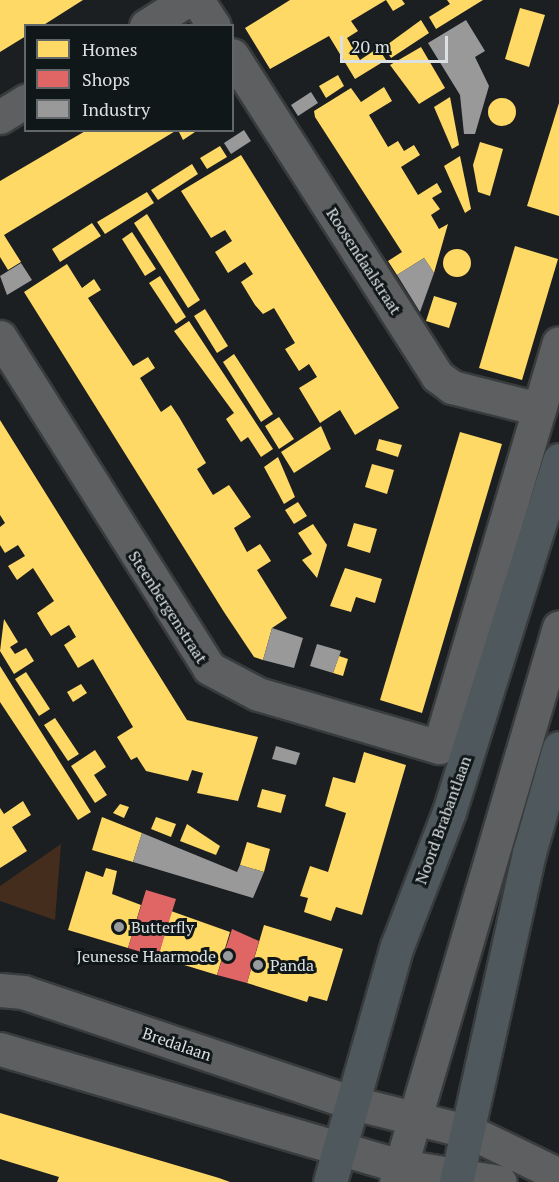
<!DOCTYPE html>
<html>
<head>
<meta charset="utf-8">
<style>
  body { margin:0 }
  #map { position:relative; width:559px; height:1182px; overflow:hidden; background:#1c1f21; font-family:"PT Serif",serif }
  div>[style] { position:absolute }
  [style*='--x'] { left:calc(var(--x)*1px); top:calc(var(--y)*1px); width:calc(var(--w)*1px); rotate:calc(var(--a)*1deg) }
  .green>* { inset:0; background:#442d1c }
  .homes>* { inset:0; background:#ffd966 }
  .round { border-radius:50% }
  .shops>* { inset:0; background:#e06666 }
  .industry>* { inset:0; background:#999 }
  .roads { filter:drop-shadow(2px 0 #393c3d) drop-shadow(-2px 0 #393c3d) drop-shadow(0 2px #393c3d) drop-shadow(0 -2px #393c3d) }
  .minor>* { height:33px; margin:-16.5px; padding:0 16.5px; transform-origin:16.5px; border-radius:16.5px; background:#5d5f60 }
  .major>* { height:33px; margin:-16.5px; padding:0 16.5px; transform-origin:16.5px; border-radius:16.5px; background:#4f585c }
  .dots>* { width:16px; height:16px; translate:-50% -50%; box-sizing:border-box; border:3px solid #101719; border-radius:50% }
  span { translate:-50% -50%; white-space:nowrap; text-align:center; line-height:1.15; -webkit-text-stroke:6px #101719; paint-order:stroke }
  .street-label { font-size:16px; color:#dce0e2 }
  .poi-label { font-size:16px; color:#dce0e2 }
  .left { translate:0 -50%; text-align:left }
  .right { translate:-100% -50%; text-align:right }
  .legend { position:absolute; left:24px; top:24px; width:210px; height:108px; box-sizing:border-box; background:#101719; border:2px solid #626769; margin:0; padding:8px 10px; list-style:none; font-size:18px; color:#dce0e2 }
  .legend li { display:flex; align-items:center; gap:12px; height:30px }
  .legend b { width:30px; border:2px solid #626769 }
  .scale { position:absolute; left:340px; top:36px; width:108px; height:27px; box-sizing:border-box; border:3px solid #dce0e2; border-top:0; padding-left:8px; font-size:18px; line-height:21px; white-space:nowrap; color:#dce0e2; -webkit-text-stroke:4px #101719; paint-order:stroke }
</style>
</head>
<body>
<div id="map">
  <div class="green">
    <div style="clip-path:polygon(61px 844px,55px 920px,0 901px,0 886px)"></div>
  </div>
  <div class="homes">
    <div style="clip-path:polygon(0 0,83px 0,42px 26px,26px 26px,26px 36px,0 52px)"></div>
    <div style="clip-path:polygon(290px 0,402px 0,405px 4px,393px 11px,386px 0,351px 21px,358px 31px,347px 38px,360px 60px,378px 48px,386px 60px,355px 79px,329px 36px,270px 69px,245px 28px)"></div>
    <div style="clip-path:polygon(447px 0,483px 0,436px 29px,429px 17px,450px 4px)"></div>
    <div style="clip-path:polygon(520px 8px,545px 15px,529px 67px,505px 59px)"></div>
    <div style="clip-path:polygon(421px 20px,429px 33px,391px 58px,384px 47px)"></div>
    <div style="clip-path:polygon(421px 47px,445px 88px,419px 104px,390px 65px)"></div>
    <div style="clip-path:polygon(338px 75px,344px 86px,326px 98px,319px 86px)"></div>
    <div style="clip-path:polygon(384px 87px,392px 101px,369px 115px,388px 147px,398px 141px,404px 151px,414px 145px,420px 155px,401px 167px,418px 195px,437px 183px,442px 192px,432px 198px,440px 209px,431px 215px,439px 229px,448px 224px,434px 273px,424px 258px,397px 275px,388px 261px,402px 252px,315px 117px,314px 111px,351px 88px,361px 102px)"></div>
    <div style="clip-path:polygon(450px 97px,459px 145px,452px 149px,434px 107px)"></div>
    <div class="round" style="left:488px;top:98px;width:28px;height:28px"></div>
    <div style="clip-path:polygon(559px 103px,559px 216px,527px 206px)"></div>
    <div style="clip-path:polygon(87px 130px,177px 130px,4px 235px,21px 262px,8px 270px,0 257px,0 181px)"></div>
    <div style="clip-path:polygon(178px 130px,198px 130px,183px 140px)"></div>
    <div style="clip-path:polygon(480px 142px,503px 149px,490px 196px,478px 192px,473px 165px)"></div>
    <div style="clip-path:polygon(220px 146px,227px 157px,207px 169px,200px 158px)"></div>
    <div style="clip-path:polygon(241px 155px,399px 408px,355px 435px,340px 410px,320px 423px,299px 388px,317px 377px,309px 364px,299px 371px,285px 349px,295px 343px,274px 308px,263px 314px,255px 305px,241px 282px,253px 274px,245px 262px,228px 273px,215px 252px,232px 241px,225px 230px,211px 238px,181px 191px)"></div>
    <div style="clip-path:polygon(460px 156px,471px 209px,465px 213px,444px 166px)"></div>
    <div style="clip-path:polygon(192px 164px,198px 174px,158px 200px,151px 190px)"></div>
    <div style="clip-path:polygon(147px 192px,154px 203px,105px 234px,97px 222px)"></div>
    <div style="clip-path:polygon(147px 214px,200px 300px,188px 308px,134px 223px)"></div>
    <div style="clip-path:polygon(92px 223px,101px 236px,60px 262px,52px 249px)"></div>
    <div style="clip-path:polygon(132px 232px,156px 269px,145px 276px,122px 239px)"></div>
    <div style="clip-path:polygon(515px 246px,558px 259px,522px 380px,479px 368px)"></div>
    <div class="round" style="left:443px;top:249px;width:28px;height:28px"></div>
    <div style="clip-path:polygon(67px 264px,82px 288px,94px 279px,101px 290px,88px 298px,133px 366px,148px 357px,155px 368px,140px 378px,161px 412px,171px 405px,179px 417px,206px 463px,197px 469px,213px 495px,229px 485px,251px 517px,234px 528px,247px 552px,260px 544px,266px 553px,271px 561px,257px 570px,287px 618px,272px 628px,263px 660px,254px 657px,224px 612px,24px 292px)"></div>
    <div style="clip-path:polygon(160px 276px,186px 317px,176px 324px,149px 283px)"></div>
    <div style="clip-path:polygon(434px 296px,457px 303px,449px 328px,426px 321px)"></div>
    <div style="clip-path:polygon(205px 309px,228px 346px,217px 353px,194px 316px)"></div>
    <div style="clip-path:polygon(189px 321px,273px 449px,261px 457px,248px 437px,241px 442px,226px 419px,234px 413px,174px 331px)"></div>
    <div style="clip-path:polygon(234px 354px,273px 414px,261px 422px,223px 362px)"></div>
    <div style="clip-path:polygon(279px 417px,294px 439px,279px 449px,265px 426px)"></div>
    <div style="clip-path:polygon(0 420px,187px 720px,258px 737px,238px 801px,197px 793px,203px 773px,192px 770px,188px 781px,146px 771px,137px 757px,131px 760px,117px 737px,133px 727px,93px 659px,78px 668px,64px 645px,76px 637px,69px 625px,51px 636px,44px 625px,37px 613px,54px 601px,33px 568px,17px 580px,8px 566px,25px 556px,18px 545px,5px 553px,0 545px,0 527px,5px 523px,0 515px)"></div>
    <div style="clip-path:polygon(321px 426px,331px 449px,294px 473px,281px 452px)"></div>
    <div style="clip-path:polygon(460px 432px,502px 444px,422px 713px,380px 700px)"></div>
    <div style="clip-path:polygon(379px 439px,402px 445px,398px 457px,376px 450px)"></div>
    <div style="clip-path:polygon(278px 457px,295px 497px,284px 504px,264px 467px)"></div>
    <div style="clip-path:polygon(372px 464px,394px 470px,387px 494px,365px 487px)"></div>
    <div style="clip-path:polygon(298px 502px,307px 516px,294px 524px,285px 510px)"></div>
    <div style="clip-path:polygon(354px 523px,377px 529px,370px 553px,347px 546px)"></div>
    <div style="clip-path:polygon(313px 524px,327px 545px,317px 578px,302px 560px,312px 554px,298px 533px)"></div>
    <div style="clip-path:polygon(345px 568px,382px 579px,375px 603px,356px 597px,351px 612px,330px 606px)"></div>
    <div style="clip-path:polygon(4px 619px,18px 642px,10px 647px,15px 654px,26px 648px,34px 661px,14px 674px,0 651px)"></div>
    <div style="clip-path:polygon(339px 656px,348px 659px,343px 676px,333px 673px)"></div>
    <div style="clip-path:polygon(0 666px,91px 812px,78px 820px,0 702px)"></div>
    <div style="clip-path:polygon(26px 672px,50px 709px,39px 716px,15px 679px)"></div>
    <div style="clip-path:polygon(81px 684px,87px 693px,73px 702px,67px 692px)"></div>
    <div style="clip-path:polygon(55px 718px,79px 754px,68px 761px,44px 725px)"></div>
    <div style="clip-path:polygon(95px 750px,106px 767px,94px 775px,107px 795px,95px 803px,71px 766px)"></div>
    <div style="clip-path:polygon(364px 752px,406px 765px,362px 915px,336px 907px,331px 921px,304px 912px,308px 898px,300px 896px,310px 866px,328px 872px,346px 813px,325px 806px,333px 777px,355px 783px)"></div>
    <div style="clip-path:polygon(262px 789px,286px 795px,281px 813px,257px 807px)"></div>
    <div style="clip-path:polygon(23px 801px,31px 815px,12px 827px,27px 851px,0 868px,0 808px,4px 814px)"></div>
    <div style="clip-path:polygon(120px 804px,129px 807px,124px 818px,113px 813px)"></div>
    <div style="clip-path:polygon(102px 817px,142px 833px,133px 862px,92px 850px)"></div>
    <div style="clip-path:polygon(156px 817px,176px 824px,171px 837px,151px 829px)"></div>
    <div style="clip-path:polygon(187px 824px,220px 846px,216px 855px,180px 841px)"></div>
    <div style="clip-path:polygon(247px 842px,270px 849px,264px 872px,240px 865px)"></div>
    <div style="clip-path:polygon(106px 868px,117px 871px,112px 894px,141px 905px,128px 948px,68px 930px,86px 871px,103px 877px)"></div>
    <div style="clip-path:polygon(171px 911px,230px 932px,217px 975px,158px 957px)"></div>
    <div style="clip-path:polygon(264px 925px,343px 949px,327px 1001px,309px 996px,307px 1002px,247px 983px)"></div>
    <div style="clip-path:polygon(0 1113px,219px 1178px,230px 1182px,57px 1182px,59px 1177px,0 1159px)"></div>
  </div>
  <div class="shops">
    <div style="clip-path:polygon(146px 890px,176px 899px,158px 957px,128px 948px)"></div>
    <div style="clip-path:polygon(232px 929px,259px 941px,247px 983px,217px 975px)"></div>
  </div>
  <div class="industry">
    <div style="clip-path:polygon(466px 20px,485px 51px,475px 57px,489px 86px,475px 134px,464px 134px,460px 95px,428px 43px)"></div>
    <div style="clip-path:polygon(311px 92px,318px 103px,298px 116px,291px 105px)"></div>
    <div style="clip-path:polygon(244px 130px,251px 141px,231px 154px,224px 143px)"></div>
    <div style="clip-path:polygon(424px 258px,434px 273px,420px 312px,397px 275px)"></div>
    <div style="clip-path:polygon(21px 263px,32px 280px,7px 295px,0 276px)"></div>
    <div style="clip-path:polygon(272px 628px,303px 638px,294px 668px,263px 660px)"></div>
    <div style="clip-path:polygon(317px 644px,341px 651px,333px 673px,310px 666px)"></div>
    <div style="clip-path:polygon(276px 746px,300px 753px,296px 765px,272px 759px)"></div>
    <div style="clip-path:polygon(142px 833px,237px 872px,240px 865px,264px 872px,253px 898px,133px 862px)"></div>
  </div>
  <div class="roads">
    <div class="minor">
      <div style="--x:197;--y:0;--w:31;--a:57"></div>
      <div style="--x:146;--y:26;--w:49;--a:-32.4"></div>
      <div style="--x:232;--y:55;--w:381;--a:57.4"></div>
      <div style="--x:437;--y:376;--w:19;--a:36"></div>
      <div style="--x:452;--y:387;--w:90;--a:14.2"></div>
      <div style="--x:0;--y:117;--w:31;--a:-32"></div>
      <div style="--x:0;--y:337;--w:391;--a:57.7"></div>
      <div style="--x:209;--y:668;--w:55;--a:28"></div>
      <div style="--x:258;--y:694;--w:189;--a:16.3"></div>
      <div style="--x:439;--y:747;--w:421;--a:-73.5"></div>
      <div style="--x:0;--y:990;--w:23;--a:5"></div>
      <div style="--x:23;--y:992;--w:348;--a:18.6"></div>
      <div style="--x:353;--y:1103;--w:121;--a:13.9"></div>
      <div style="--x:470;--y:1132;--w:99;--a:25.8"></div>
      <div style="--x:0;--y:1049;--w:418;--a:16.3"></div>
      <div style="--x:401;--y:1166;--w:100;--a:9.2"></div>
      <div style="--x:396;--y:1182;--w:578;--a:-73.63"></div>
    </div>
    <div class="major">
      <div style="--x:330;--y:1182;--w:245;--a:-74.2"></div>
      <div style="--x:397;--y:946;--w:144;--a:-68.8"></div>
      <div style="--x:449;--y:812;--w:369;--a:-72.6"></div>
      <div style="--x:456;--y:1182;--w:337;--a:-77.5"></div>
      <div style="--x:529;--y:853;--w:109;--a:-74.1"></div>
    </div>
  </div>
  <div class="dots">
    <div style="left:119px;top:927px;background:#999c9e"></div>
    <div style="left:228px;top:956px;background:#999c9e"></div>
    <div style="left:258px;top:965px;background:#999c9e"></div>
  </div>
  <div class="street-label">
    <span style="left:364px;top:261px;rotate:57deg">Roosendaalstraat</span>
    <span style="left:168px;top:607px;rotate:57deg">Steenbergenstraat</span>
    <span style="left:443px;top:820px;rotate:-70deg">Noord Brabantlaan</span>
    <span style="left:177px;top:1044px;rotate:19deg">Bredalaan</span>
  </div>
  <div class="poi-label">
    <span class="left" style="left:131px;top:927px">Butterfly</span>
    <span class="right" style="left:216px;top:956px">Jeunesse Haarmode</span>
    <span class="left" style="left:270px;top:965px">Panda</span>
  </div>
  <ul class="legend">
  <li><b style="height:16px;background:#ffd966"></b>Homes</li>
  <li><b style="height:16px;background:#e06666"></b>Shops</li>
  <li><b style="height:16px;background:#999"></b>Industry</li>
  </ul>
  <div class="scale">20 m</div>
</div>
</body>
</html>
